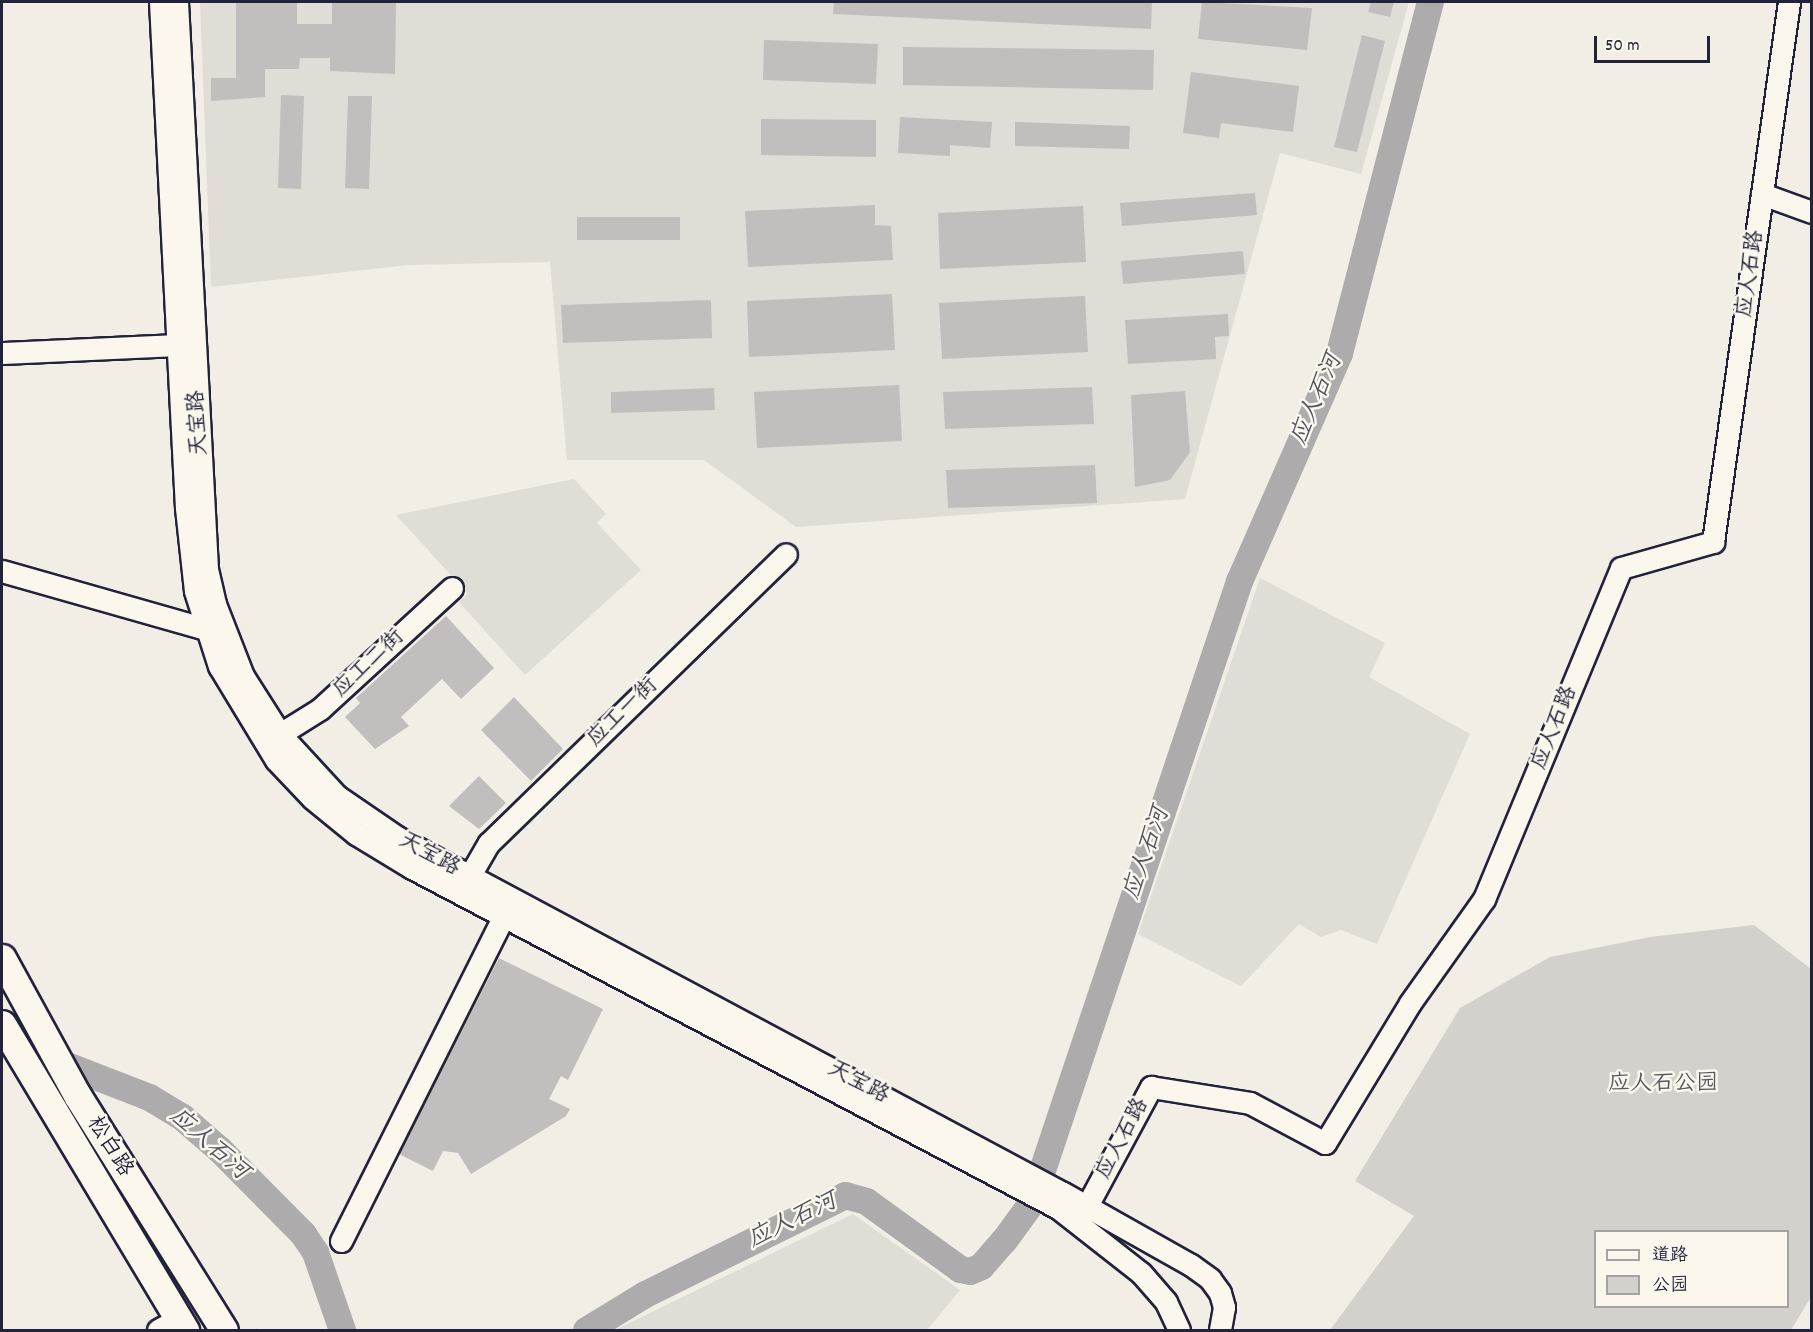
<!DOCTYPE html>
<html>
<head>
<meta charset="utf-8">
<style>
  body { margin:0 }
  #map { position:relative; width:1813px; height:1332px; overflow:hidden; background:#f2eee5; font-family:Dekko,"LXGW WenKai TC",sans-serif }
  div>[style] { position:absolute }
  [style*='--x'] { left:calc(var(--x)*1px); top:calc(var(--y)*1px); width:calc(var(--w)*1px); rotate:calc(var(--a)*1deg) }
  .built>* { inset:0; background:#e0dcd6 }
  .green>* { inset:0; background:#d4d1cc }
  .river>* { height:27px; margin:-13.5px; padding:0 13.5px; transform-origin:13.5px; border-radius:13.5px; background:#aeabad }
  .building>* { inset:0; background:#c2bebe }
  .path>* { height:3px; margin-top:-1.5px; transform-origin:0; background:repeating-linear-gradient(90deg,#22223b 0 4.5px,transparent 0 9px) }
  .roads { filter:drop-shadow(2px 0 #22223b) drop-shadow(-2px 0 #22223b) drop-shadow(0 2px #22223b) drop-shadow(0 -2px #22223b) }
  .minor>* { height:21px; margin:-10.5px; padding:0 10.5px; transform-origin:10.5px; border-radius:10.5px; background:#fbf7ec }
  .major>* { height:27px; margin:-13.5px; padding:0 13.5px; transform-origin:13.5px; border-radius:13.5px; background:#fbf7ec }
  span { translate:-50% -50%; white-space:nowrap; text-align:center; line-height:1.15; -webkit-text-stroke:5px #fbf7ec; paint-order:stroke }
  .street-label { font-size:22px; color:#22223b }
  .park-label { font-size:22px; color:#575766 }
  .water-label { font-size:24px; color:#535263; font-style:italic }
  .frame { position:absolute; inset:0; border:3px solid #22223b; pointer-events:none }
  .legend { position:absolute; left:1594px; top:1230px; width:195px; height:78px; box-sizing:border-box; background:#fbf7ec; border:2px solid #a4a2a5; margin:0; padding:8px 10px; list-style:none; font-size:18px; color:#22223b }
  .legend li { display:flex; align-items:center; gap:12px; height:30px }
  .legend b { width:30px; border:2px solid #a4a2a5 }
  .scale { position:absolute; left:1594px; top:36px; width:116px; height:27px; box-sizing:border-box; border:3px solid #22223b; border-top:0; padding-left:8px; font-size:18px; line-height:21px; white-space:nowrap; color:#22223b; -webkit-text-stroke:4px #fbf7ec; paint-order:stroke }
</style>
</head>
<body>
<div id="map">
  <div class="built">
    <div style="clip-path:polygon(200px 2px,1409px 2px,1361px 174px,1280px 153px,1185px 499px,796px 527px,704px 460px,567px 460px,550px 262px,409px 265px,211px 287px)"></div>
    <div style="clip-path:polygon(574px 479px,606px 514px,597px 523px,641px 570px,525px 675px,459px 602px,468px 594px,396px 515px)"></div>
    <div style="clip-path:polygon(1260px 578px,1385px 643px,1369px 677px,1470px 734px,1377px 944px,1341px 930px,1321px 937px,1299px 924px,1241px 986px,1138px 934px)"></div>
    <div style="clip-path:polygon(853px 1214px,960px 1290px,927px 1330px,615px 1330px)"></div>
  </div>
  <div class="green">
    <div style="clip-path:polygon(evenodd,1754px 925px,1811px 969px,1811px 1297px,1791px 1330px,1330px 1330px,1414px 1216px,1355px 1181px,1460px 1008px,1550px 957px,1650px 937px,1754px 925px,1596px 1232px,1788px 1232px,1788px 1306px,1596px 1306px,1596px 1232px)"></div>
  </div>
  <div class="river">
    <div style="--x:2;--y:1040;--w:158;--a:21.2"></div>
    <div style="--x:149;--y:1097;--w:39;--a:31"></div>
    <div style="--x:182;--y:1117;--w:49;--a:40.9"></div>
    <div style="--x:219;--y:1149;--w:120;--a:45.3"></div>
    <div style="--x:303;--y:1234;--w:22;--a:56"></div>
    <div style="--x:315;--y:1252;--w:83;--a:70.9"></div>
    <div style="--x:586;--y:1330;--w:69;--a:-31.4"></div>
    <div style="--x:645;--y:1294;--w:223;--a:-26.3"></div>
    <div style="--x:845;--y:1195;--w:22;--a:16"></div>
    <div style="--x:866;--y:1201;--w:116;--a:35.9"></div>
    <div style="--x:960;--y:1269;--w:10;--a:11"></div>
    <div style="--x:970;--y:1271;--w:12;--a:-24"></div>
    <div style="--x:981;--y:1266;--w:35;--a:-49"></div>
    <div style="--x:1004;--y:1240;--w:46;--a:-53.9"></div>
    <div style="--x:1031;--y:1203;--w:656;--a:-71.51"></div>
    <div style="--x:1239;--y:581;--w:249;--a:-66.3"></div>
    <div style="--x:1339;--y:353;--w:363;--a:-75.5"></div>
  </div>
  <div class="building">
    <div style="clip-path:polygon(236px 2px,297px 2px,297px 24px,332px 24px,332px 2px,396px 2px,395px 74px,330px 71px,330px 58px,300px 58px,299px 69px,265px 69px,265px 97px,211px 101px,211px 78px,236px 78px)"></div>
    <div style="clip-path:polygon(834px 2px,1152px 2px,1151px 29px,833px 14px)"></div>
    <div style="clip-path:polygon(1202px 2px,1312px 8px,1307px 50px,1198px 39px)"></div>
    <div style="clip-path:polygon(1371px 2px,1394px 2px,1390px 17px,1368px 12px)"></div>
    <div style="clip-path:polygon(1362px 35px,1385px 41px,1357px 152px,1334px 147px)"></div>
    <div style="clip-path:polygon(764px 40px,878px 44px,876px 84px,763px 80px)"></div>
    <div style="clip-path:polygon(903px 47px,1154px 50px,1153px 90px,903px 85px)"></div>
    <div style="clip-path:polygon(1191px 72px,1299px 86px,1293px 132px,1221px 123px,1219px 138px,1183px 133px)"></div>
    <div style="clip-path:polygon(281px 95px,304px 96px,301px 189px,278px 188px)"></div>
    <div style="clip-path:polygon(348px 96px,372px 96px,369px 189px,345px 188px)"></div>
    <div style="clip-path:polygon(900px 117px,992px 122px,990px 148px,950px 145px,950px 156px,898px 153px)"></div>
    <div style="clip-path:polygon(761px 119px,876px 120px,876px 157px,761px 155px)"></div>
    <div style="clip-path:polygon(1015px 122px,1130px 126px,1129px 149px,1015px 146px)"></div>
    <div style="clip-path:polygon(1255px 193px,1257px 215px,1122px 226px,1120px 203px)"></div>
    <div style="clip-path:polygon(875px 205px,875px 225px,891px 226px,893px 260px,748px 267px,745px 211px)"></div>
    <div style="clip-path:polygon(1083px 206px,1086px 262px,940px 269px,938px 213px)"></div>
    <div style="clip-path:polygon(577px 217px,680px 217px,680px 240px,577px 240px)"></div>
    <div style="clip-path:polygon(1243px 251px,1245px 274px,1123px 284px,1121px 261px)"></div>
    <div style="clip-path:polygon(892px 294px,895px 350px,749px 357px,747px 301px)"></div>
    <div style="clip-path:polygon(1085px 296px,1088px 352px,942px 359px,939px 303px)"></div>
    <div style="clip-path:polygon(711px 300px,712px 338px,563px 343px,561px 305px)"></div>
    <div style="clip-path:polygon(1228px 314px,1229px 336px,1215px 337px,1216px 359px,1128px 364px,1125px 320px)"></div>
    <div style="clip-path:polygon(899px 385px,902px 441px,757px 448px,754px 392px)"></div>
    <div style="clip-path:polygon(1092px 387px,1094px 424px,945px 429px,943px 392px)"></div>
    <div style="clip-path:polygon(714px 388px,715px 410px,611px 413px,611px 392px)"></div>
    <div style="clip-path:polygon(1185px 391px,1190px 452px,1170px 480px,1135px 487px,1131px 395px)"></div>
    <div style="clip-path:polygon(1095px 465px,1097px 503px,948px 508px,946px 470px)"></div>
    <div style="clip-path:polygon(446px 616px,494px 668px,461px 699px,442px 679px,401px 717px,409px 726px,375px 749px,345px 717px,360px 703px,356px 698px)"></div>
    <div style="clip-path:polygon(514px 697px,563px 749px,531px 781px,481px 730px)"></div>
    <div style="clip-path:polygon(479px 776px,506px 803px,479px 829px,449px 806px)"></div>
    <div style="clip-path:polygon(499px 958px,603px 1009px,568px 1080px,561px 1076px,549px 1099px,570px 1109px,566px 1116px,471px 1174px,458px 1153px,443px 1151px,433px 1171px,399px 1154px)"></div>
  </div>
  <div class="path">
    <div style="--x:255;--y:1329;--w:1;--a:45"></div>
  </div>
  <div class="roads">
    <div class="minor">
      <div style="--x:160;--y:2;--w:507;--a:87.06"></div>
      <div style="--x:186;--y:508;--w:83;--a:83.8"></div>
      <div style="--x:195;--y:591;--w:79;--a:72.3"></div>
      <div style="--x:219;--y:666;--w:110;--a:58.8"></div>
      <div style="--x:276;--y:760;--w:52;--a:46.5"></div>
      <div style="--x:312;--y:798;--w:57;--a:39.3"></div>
      <div style="--x:356;--y:834;--w:66;--a:31.3"></div>
      <div style="--x:412;--y:868;--w:730;--a:27.76"></div>
      <div style="--x:1058;--y:1208;--w:105;--a:38.1"></div>
      <div style="--x:1141;--y:1273;--w:38;--a:49"></div>
      <div style="--x:1166;--y:1302;--w:31;--a:65"></div>
      <div style="--x:177;--y:2;--w:568;--a:86.97"></div>
      <div style="--x:207;--y:569;--w:36;--a:77"></div>
      <div style="--x:215;--y:604;--w:77;--a:68.7"></div>
      <div style="--x:243;--y:676;--w:69;--a:57.5"></div>
      <div style="--x:280;--y:734;--w:84;--a:47.4"></div>
      <div style="--x:337;--y:796;--w:73;--a:34.3"></div>
      <div style="--x:397;--y:837;--w:755;--a:28.13"></div>
      <div style="--x:1063;--y:1193;--w:147;--a:29.4"></div>
      <div style="--x:1191;--y:1265;--w:24;--a:36"></div>
      <div style="--x:1210;--y:1279;--w:17;--a:54"></div>
      <div style="--x:1220;--y:1293;--w:15;--a:74"></div>
      <div style="--x:1224;--y:1307;--w:23;--a:100"></div>
      <div style="--x:1762;--y:194;--w:53;--a:19.8"></div>
      <div style="--x:2;--y:353;--w:176;--a:-2.6"></div>
      <div style="--x:2;--y:571;--w:211;--a:15.9"></div>
      <div style="--x:280;--y:734;--w:47;--a:-32"></div>
      <div style="--x:320;--y:709;--w:179;--a:-42.5"></div>
      <div style="--x:469;--y:877;--w:39;--a:-60"></div>
      <div style="--x:489;--y:843;--w:414;--a:-44.2"></div>
      <div style="--x:1081;--y:1217;--w:148;--a:-61.7"></div>
      <div style="--x:1151;--y:1087;--w:100;--a:9.2"></div>
      <div style="--x:1250;--y:1103;--w:85;--a:28.1"></div>
      <div style="--x:1325;--y:1143;--w:164;--a:-58.7"></div>
      <div style="--x:1410;--y:1003;--w:128;--a:-54.6"></div>
      <div style="--x:1484;--y:899;--w:358;--a:-67.5"></div>
      <div style="--x:1621;--y:568;--w:96;--a:-15.8"></div>
      <div style="--x:1713;--y:542;--w:545;--a:-81.99"></div>
      <div style="--x:341;--y:1241;--w:364;--a:-63.4"></div>
      <div style="--x:158;--y:1330;--w:23;--a:-29"></div>
    </div>
    <div class="major">
      <div style="--x:2;--y:958;--w:156;--a:61.3"></div>
      <div style="--x:77;--y:1095;--w:277;--a:58"></div>
      <div style="--x:2;--y:1024;--w:357;--a:59.1"></div>
    </div>
  </div>
  <div class="street-label">
    <span style="left:1751px;top:274px;rotate:-82deg">应人石路</span>
    <span style="left:199px;top:423px;rotate:-93deg">天宝路</span>
    <span style="left:369px;top:664px;rotate:-43deg">应工二街</span>
    <span style="left:623px;top:713px;rotate:-44deg">应工一街</span>
    <span style="left:1555px;top:728px;rotate:-68deg">应人石路</span>
    <span style="left:429px;top:855px;rotate:29deg">天宝路</span>
    <span style="left:858px;top:1083px;rotate:28deg">天宝路</span>
    <span style="left:1123px;top:1139px;rotate:-62deg">应人石路</span>
    <span style="left:109px;top:1147px;rotate:58deg">松白路</span>
  </div>
  <div class="park-label">
    <span style="left:1663px;top:1085px">应人石公园</span>
  </div>
  <div class="water-label">
    <span style="left:1318px;top:400px;rotate:-67deg">应人石河</span>
    <span style="left:1148px;top:854px;rotate:-71deg">应人石河</span>
    <span style="left:208px;top:1145px;rotate:41deg">应人石河</span>
    <span style="left:793px;top:1222px;rotate:-26deg">应人石河</span>
  </div>
  <div class="frame"></div>
  <ul class="legend">
  <li><b style="height:8px;background:#fbf7ec"></b>道路</li>
  <li><b style="height:16px;background:#d4d1cc"></b>公园</li>
  </ul>
  <div class="scale">50 m</div>
</div>
</body>
</html>
